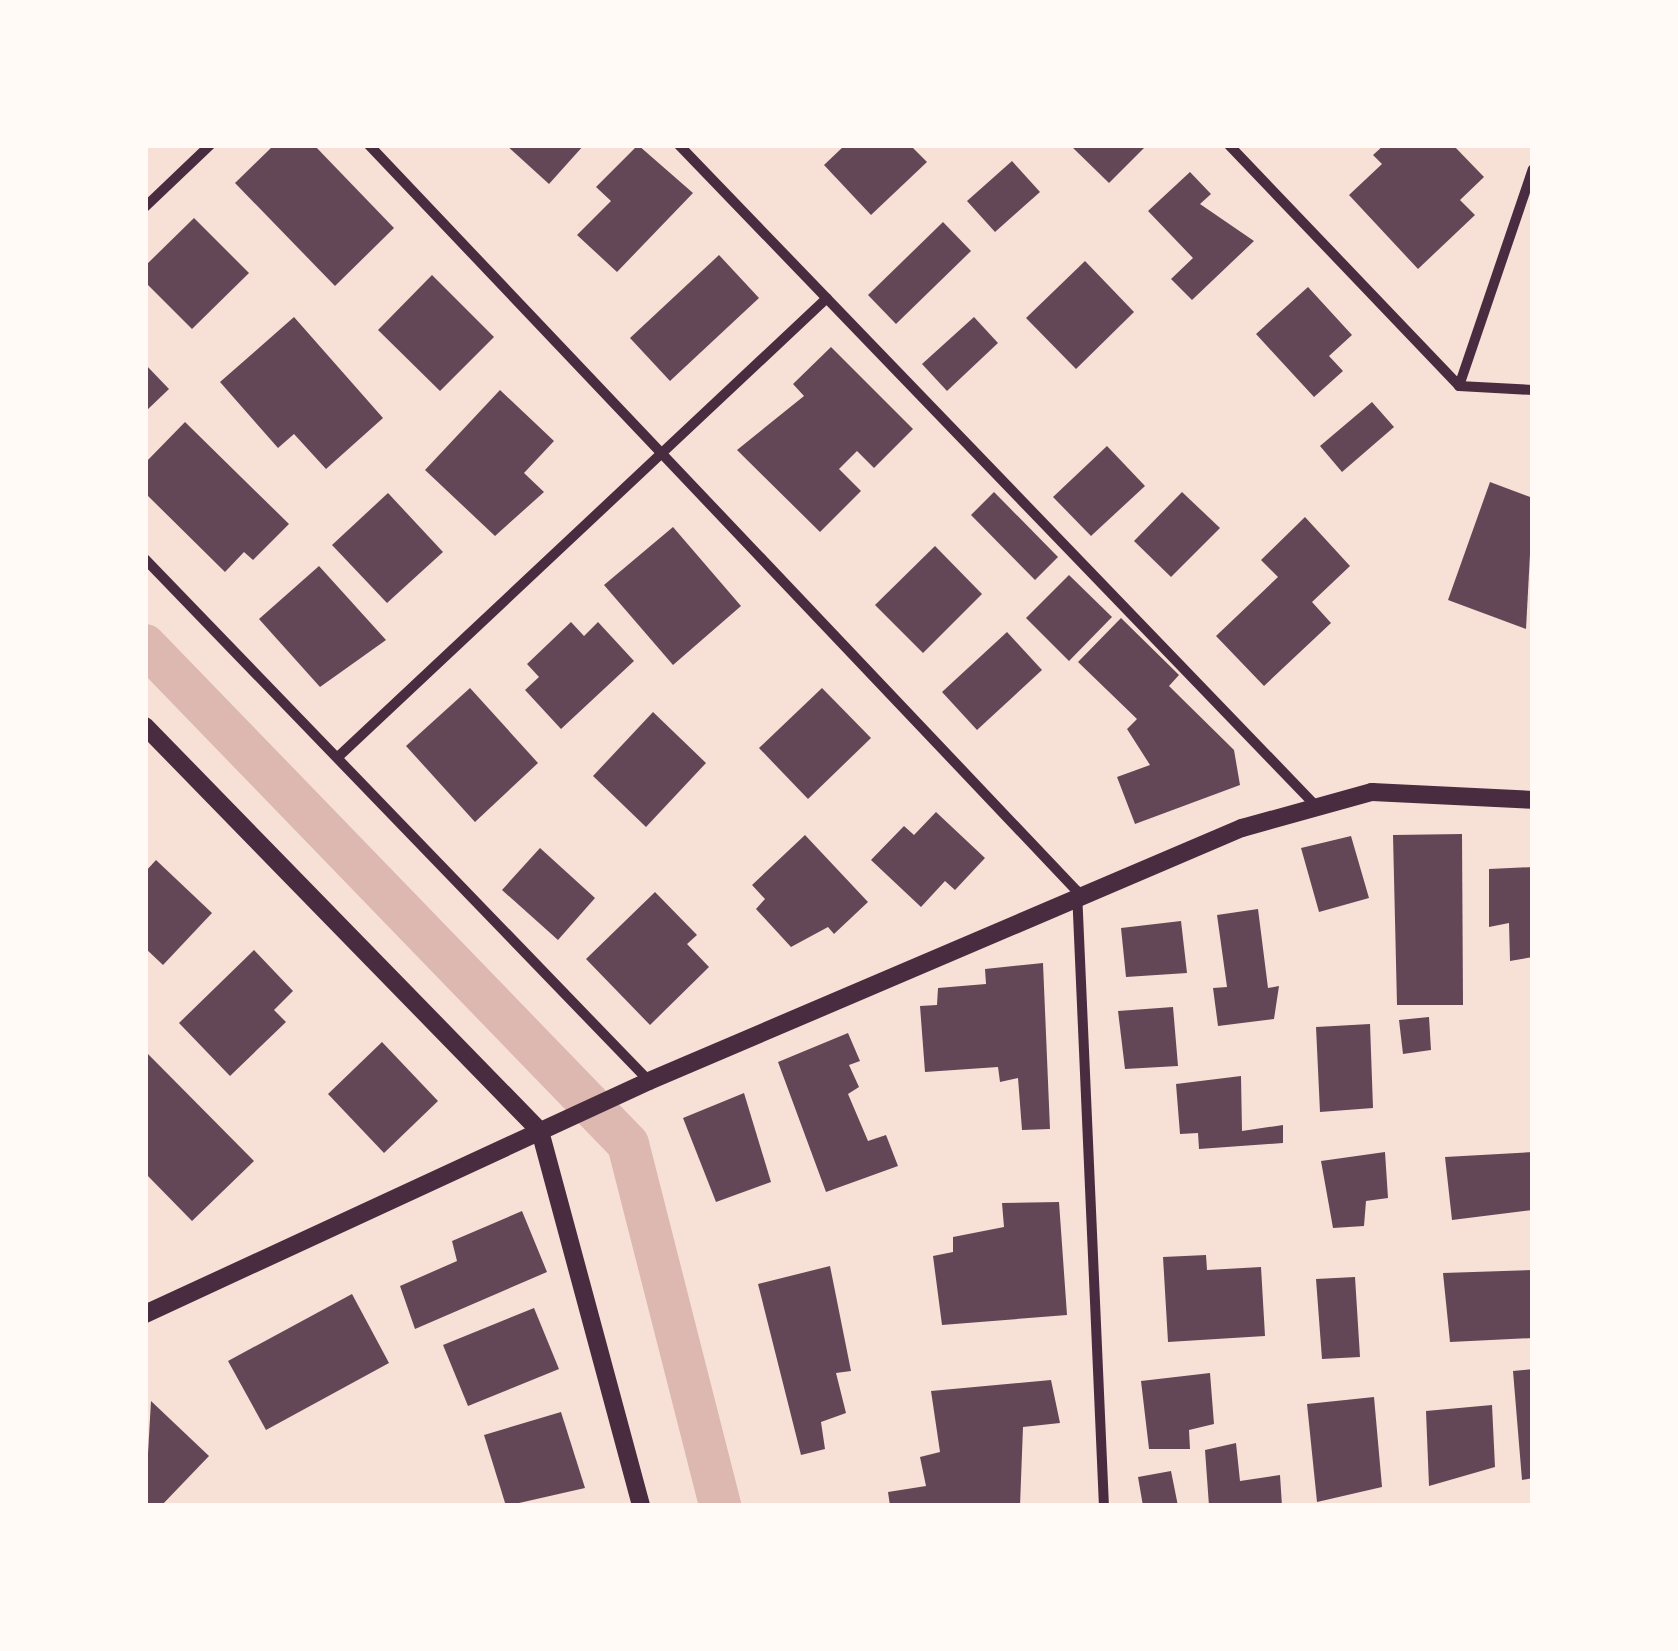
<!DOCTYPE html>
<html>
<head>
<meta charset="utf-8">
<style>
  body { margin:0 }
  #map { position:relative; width:1678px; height:1651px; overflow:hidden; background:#f7e1d7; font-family:Barlow,sans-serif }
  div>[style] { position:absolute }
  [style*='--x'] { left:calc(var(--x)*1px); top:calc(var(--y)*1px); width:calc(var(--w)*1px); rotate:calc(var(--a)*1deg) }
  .canal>* { height:42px; margin:-21px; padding:0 21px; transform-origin:21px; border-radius:21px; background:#dcb8b0 }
  .building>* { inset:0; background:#644757 }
  .minor>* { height:10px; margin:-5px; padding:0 5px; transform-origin:5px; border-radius:5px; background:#4a2c40 }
  .tertiary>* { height:18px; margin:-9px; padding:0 9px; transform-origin:9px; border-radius:9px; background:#4a2c40 }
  span { translate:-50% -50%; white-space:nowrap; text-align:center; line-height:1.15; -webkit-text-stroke:10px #fffaf5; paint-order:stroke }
  .frame { position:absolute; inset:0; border:148px solid #fffaf5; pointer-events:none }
</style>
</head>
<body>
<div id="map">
  <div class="canal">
    <div style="--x:145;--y:645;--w:694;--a:45.93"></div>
    <div style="--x:628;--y:1144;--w:374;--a:75.7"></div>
  </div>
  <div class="building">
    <div style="clip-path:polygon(274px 145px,314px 145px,394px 228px,335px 286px,235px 183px)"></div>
    <div style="clip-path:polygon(506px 145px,584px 145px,549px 184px)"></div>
    <div style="clip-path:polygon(638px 145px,693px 193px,617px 272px,577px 235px,611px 201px,596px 187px)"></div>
    <div style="clip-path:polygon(845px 145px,910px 145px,927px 162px,871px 215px,824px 165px)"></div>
    <div style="clip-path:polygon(1070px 145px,1147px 145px,1109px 183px)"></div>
    <div style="clip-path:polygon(1384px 145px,1453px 145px,1484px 177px,1460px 200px,1475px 215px,1418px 269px,1349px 195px,1382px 164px,1373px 155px)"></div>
    <div style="clip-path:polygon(1012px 161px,1040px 192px,995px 232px,967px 201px)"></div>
    <div style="clip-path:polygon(1190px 172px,1211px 194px,1200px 204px,1254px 241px,1192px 300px,1171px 279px,1193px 258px,1148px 211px)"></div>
    <div style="clip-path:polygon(194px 218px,249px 273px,192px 329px,145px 282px,145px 266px)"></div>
    <div style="clip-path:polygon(943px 222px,971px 251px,896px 324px,868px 295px)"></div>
    <div style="clip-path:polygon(719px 255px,759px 298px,670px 381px,630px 338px)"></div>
    <div style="clip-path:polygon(1085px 261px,1134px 312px,1076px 369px,1026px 318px)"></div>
    <div style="clip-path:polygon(432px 275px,494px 337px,440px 391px,378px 330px)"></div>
    <div style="clip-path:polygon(1308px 287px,1352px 335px,1329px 356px,1343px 371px,1314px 397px,1256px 334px)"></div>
    <div style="clip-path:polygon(294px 317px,383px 418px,326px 469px,294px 434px,278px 448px,220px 382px)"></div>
    <div style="clip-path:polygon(974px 317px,998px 343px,947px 391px,922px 364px)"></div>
    <div style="clip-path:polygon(831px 347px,913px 429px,874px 468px,857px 451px,839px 469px,861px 491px,820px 532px,737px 450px,804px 396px,793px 384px)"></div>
    <div style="clip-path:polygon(145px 364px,169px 389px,145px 412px)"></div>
    <div style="clip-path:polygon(500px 390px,554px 441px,524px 473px,544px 492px,495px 536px,425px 470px)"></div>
    <div style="clip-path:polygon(1372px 402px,1394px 427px,1342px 472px,1320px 446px)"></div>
    <div style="clip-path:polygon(185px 422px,289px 524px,253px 560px,244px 552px,225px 572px,145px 493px,145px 463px)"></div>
    <div style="clip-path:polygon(1107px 446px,1145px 486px,1091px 536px,1053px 497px)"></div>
    <div style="clip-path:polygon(1490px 482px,1533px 498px,1526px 629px,1448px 600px)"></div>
    <div style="clip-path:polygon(994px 492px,1058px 557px,1035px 580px,971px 515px)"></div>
    <div style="clip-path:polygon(1182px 492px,1220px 528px,1171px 577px,1134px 541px)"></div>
    <div style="clip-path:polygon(388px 493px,443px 552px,387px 603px,332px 545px)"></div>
    <div style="clip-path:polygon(1305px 517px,1350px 566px,1312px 602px,1331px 623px,1264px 686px,1216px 636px,1278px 577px,1261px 560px)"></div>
    <div style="clip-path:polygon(673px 527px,741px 606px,673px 665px,604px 585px)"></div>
    <div style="clip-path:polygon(935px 546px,982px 594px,923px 653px,875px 605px)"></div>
    <div style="clip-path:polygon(319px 566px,386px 640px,320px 687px,259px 619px)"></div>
    <div style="clip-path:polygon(1069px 575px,1112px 617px,1069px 661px,1026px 618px)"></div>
    <div style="clip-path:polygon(1121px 618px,1179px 675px,1169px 686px,1234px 750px,1240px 785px,1135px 824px,1117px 777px,1150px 765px,1127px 729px,1137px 719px,1078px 662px)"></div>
    <div style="clip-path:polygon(571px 622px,584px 636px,598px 622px,634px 661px,561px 729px,525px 690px,539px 677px,527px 664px)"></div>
    <div style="clip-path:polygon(1007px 632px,1042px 670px,977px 730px,942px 692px)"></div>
    <div style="clip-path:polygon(470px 688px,538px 763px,475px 822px,406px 746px)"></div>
    <div style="clip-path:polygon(822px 688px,871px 738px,808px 799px,759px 748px)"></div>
    <div style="clip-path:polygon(653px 712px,706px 763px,646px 827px,593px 776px)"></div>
    <div style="clip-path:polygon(936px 812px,985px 858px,955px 890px,945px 881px,921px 907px,871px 860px,904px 826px,914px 835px)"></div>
    <div style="clip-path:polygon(1462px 834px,1463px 1005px,1397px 1005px,1393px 835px)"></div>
    <div style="clip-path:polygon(805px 835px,868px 902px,834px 934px,828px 927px,791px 947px,756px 909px,765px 899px,752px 885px)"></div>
    <div style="clip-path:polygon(1351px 836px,1369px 898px,1319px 912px,1301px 848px)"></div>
    <div style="clip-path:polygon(540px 848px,595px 898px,558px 940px,502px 890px)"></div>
    <div style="clip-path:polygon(156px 860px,212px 913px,163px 965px,145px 948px,145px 872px)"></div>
    <div style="clip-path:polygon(1533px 867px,1533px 957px,1510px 961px,1509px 923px,1489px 927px,1489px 869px)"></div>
    <div style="clip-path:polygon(655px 892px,697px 935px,687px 944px,709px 967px,650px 1025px,586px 959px)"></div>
    <div style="clip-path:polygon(1258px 909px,1268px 988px,1279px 986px,1274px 1019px,1218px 1026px,1213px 988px,1227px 987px,1217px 915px)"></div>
    <div style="clip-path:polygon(1181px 921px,1187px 973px,1126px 977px,1121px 928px)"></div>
    <div style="clip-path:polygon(254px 950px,293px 991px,274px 1010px,286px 1022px,230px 1076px,179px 1023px)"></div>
    <div style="clip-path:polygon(1043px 963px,1050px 1129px,1022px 1130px,1018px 1078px,1000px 1082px,998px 1067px,925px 1072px,920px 1006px,937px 1005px,938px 988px,986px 984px,985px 969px)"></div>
    <div style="clip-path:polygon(1173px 1007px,1178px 1066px,1125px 1069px,1118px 1011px)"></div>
    <div style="clip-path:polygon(1429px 1017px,1431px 1050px,1403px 1054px,1399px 1020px)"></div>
    <div style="clip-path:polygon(1370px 1024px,1373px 1108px,1320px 1112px,1316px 1027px)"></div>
    <div style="clip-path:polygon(848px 1033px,860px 1061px,849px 1065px,859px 1087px,848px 1094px,868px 1141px,886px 1135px,898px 1166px,826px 1192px,778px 1062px)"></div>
    <div style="clip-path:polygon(382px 1042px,438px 1101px,384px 1153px,328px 1094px)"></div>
    <div style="clip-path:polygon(145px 1051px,254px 1161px,192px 1221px,145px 1173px)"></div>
    <div style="clip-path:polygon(1241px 1076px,1242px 1131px,1283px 1125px,1283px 1143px,1199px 1149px,1198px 1133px,1180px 1134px,1176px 1084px)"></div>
    <div style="clip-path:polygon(744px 1093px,771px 1182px,716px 1202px,683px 1118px)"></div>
    <div style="clip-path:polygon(1385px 1152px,1388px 1198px,1366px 1201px,1364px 1226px,1333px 1228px,1321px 1161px)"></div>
    <div style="clip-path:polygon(1533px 1152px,1533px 1210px,1452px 1220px,1445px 1157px)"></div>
    <div style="clip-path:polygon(1059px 1202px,1067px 1315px,942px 1325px,933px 1256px,953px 1252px,953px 1237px,1004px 1227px,1002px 1203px)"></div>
    <div style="clip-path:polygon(522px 1211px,547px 1272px,415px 1329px,400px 1286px,457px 1261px,452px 1241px)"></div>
    <div style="clip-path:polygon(1206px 1255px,1207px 1270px,1261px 1267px,1265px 1336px,1168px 1342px,1163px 1257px)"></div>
    <div style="clip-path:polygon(830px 1266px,851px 1371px,836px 1373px,846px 1413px,821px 1422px,825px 1449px,801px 1455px,758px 1284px)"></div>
    <div style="clip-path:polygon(1533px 1270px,1533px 1338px,1450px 1342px,1443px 1273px)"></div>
    <div style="clip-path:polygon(1355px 1277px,1360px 1357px,1322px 1359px,1316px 1279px)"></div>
    <div style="clip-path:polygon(352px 1294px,389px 1363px,266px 1430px,228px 1361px)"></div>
    <div style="clip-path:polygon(534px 1308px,559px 1369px,468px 1406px,443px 1345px)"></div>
    <div style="clip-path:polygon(1533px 1369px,1533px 1478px,1522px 1480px,1513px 1371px)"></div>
    <div style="clip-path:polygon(1210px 1373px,1214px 1424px,1189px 1430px,1190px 1449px,1149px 1449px,1141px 1381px)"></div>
    <div style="clip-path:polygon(1051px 1380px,1060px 1423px,1023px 1427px,1020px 1506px,890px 1506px,888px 1492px,926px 1486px,920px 1457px,940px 1452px,931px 1391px)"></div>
    <div style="clip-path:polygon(1374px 1397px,1382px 1487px,1317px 1502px,1307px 1404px)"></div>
    <div style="clip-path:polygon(151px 1401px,209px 1456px,161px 1506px,145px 1506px)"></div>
    <div style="clip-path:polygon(1492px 1405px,1495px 1467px,1429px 1486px,1426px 1411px)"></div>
    <div style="clip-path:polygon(561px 1412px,585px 1488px,506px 1506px,484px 1435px)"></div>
    <div style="clip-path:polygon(1236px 1443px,1240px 1481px,1280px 1475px,1282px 1506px,1209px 1506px,1205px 1450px)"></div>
    <div style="clip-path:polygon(1171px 1471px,1178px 1506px,1143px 1506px,1138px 1477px)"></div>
  </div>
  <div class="minor">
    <div style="--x:369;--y:145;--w:1028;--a:46.5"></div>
    <div style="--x:1077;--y:891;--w:616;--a:87.49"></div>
    <div style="--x:679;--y:145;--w:915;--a:46.06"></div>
    <div style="--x:1229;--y:145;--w:333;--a:46.3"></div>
    <div style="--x:1459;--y:386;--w:74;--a:3.1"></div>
    <div style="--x:145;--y:207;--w:90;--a:-43.6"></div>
    <div style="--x:1459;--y:386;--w:229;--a:-71.2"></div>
    <div style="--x:145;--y:559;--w:726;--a:46.01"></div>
    <div style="--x:339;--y:756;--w:669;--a:-43.18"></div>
  </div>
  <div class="tertiary">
    <div style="--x:145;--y:726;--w:566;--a:45.72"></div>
    <div style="--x:540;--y:1131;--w:388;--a:74.9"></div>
    <div style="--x:145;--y:1314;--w:555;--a:-24.81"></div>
    <div style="--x:649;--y:1081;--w:645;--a:-23.11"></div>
    <div style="--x:1242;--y:828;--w:135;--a:-15.5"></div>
    <div style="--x:1372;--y:792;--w:161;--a:2.8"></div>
  </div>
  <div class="frame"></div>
</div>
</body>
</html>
